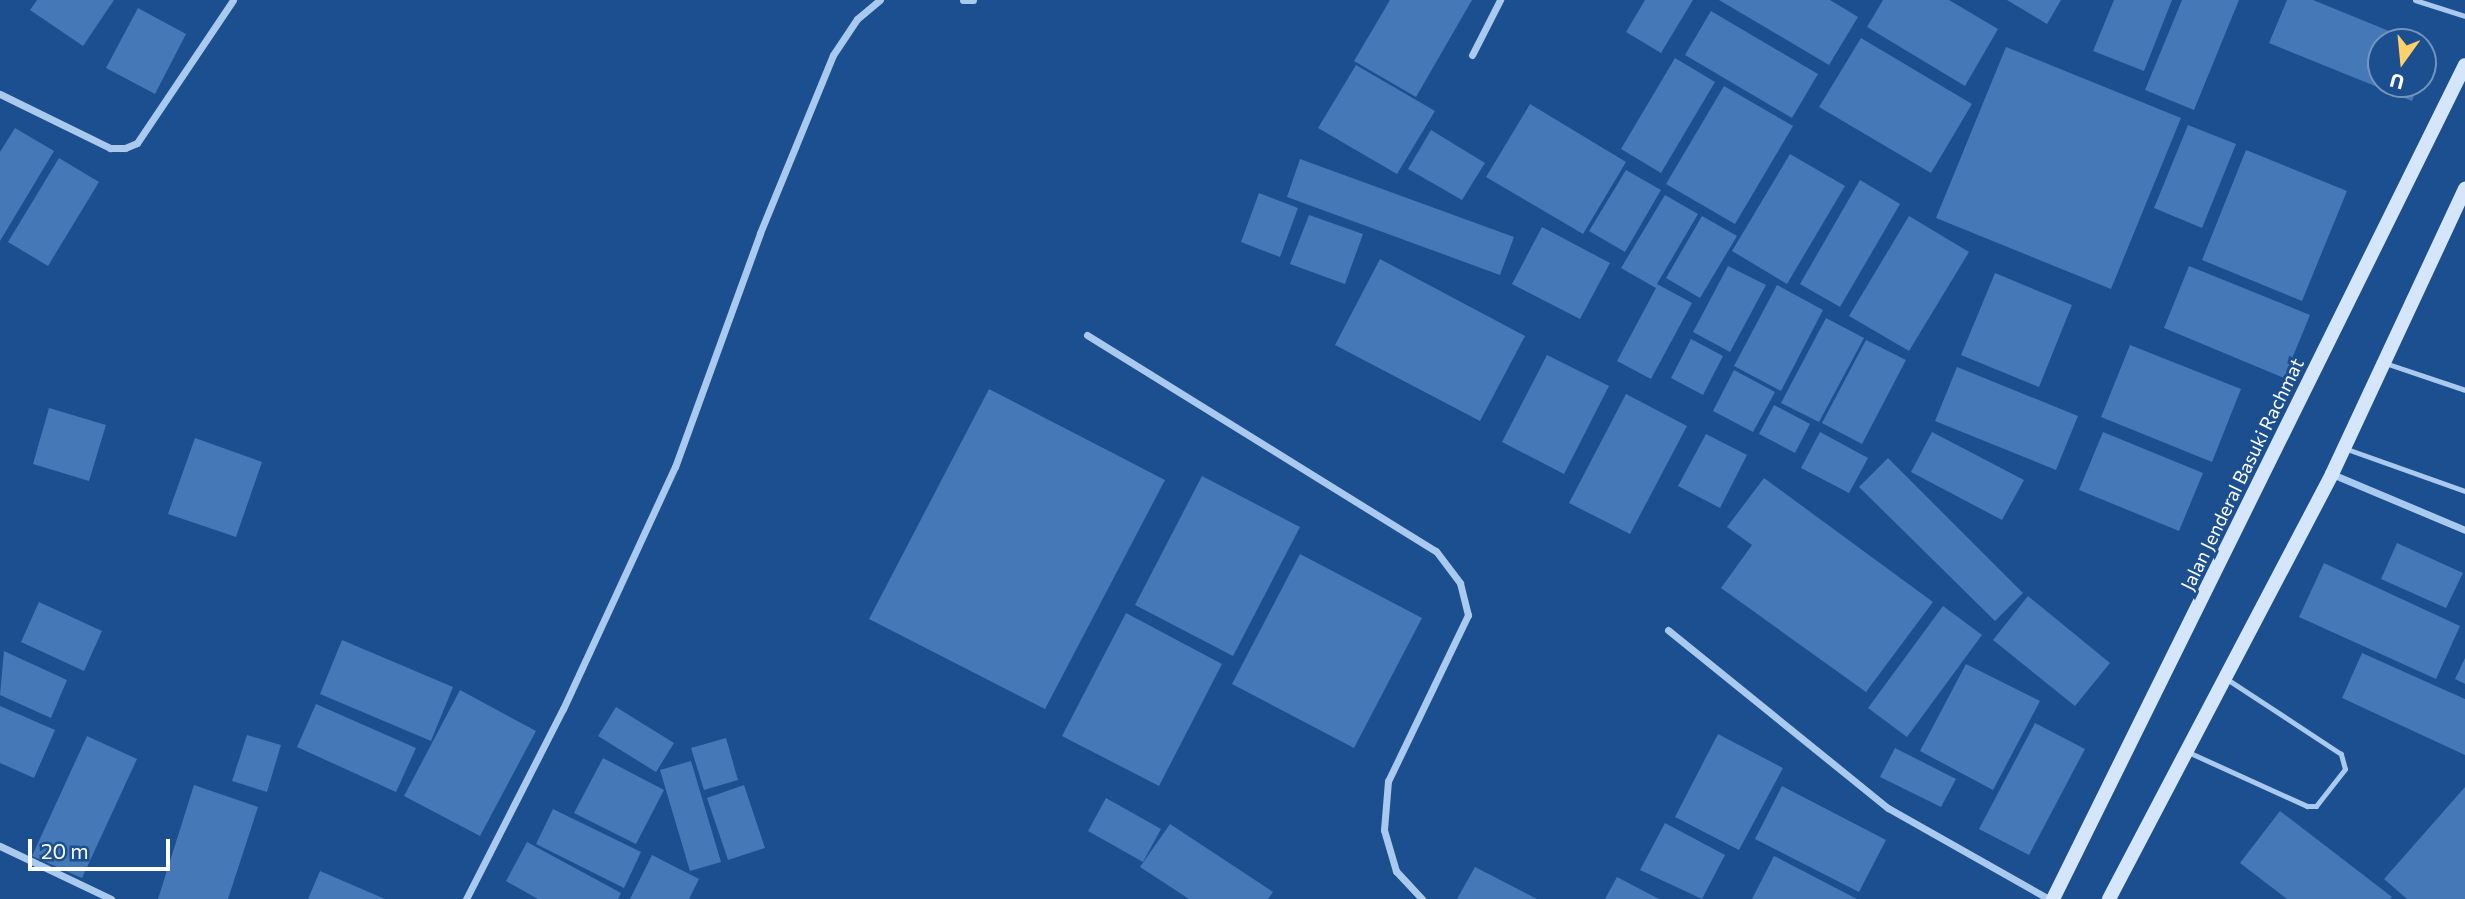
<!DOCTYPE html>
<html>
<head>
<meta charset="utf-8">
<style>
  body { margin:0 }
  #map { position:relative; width:2465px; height:899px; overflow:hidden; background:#1b4f8f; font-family:Commissioner,sans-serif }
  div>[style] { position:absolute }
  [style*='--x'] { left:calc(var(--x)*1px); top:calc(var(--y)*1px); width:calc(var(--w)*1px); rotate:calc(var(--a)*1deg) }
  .building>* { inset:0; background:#4478b7 }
  .service>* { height:5px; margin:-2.5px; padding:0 2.5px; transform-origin:2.5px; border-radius:2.5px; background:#a9c9ee }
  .minor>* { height:7px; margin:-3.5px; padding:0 3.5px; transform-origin:3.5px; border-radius:3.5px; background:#a9c9ee }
  .secondary>* { height:14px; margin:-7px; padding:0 7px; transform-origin:7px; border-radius:7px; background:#d6e6fa }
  span { translate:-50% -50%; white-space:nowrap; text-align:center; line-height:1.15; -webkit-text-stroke:6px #1b4f8f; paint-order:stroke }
  .street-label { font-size:19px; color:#fff }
  .north { position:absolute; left:2367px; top:28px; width:70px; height:70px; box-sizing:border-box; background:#1b4f8f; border:2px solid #7695bc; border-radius:50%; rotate:195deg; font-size:19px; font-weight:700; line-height:28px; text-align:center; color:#fff }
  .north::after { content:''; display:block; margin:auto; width:24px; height:32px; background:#ffd166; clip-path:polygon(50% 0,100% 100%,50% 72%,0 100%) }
  .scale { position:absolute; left:28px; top:839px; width:142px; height:32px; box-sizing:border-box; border:4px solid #fff; border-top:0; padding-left:9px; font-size:21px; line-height:24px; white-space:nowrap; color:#fff; -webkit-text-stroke:5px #1b4f8f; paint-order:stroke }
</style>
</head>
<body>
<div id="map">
  <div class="building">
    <div style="clip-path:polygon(37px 0,114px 0,83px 46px,30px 10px)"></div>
    <div style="clip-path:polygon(1390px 0,1472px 0,1416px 97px,1354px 61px)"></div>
    <div style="clip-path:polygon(1645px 0,1693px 0,1661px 53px,1626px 32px)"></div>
    <div style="clip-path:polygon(1719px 0,1830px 0,1858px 17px,1829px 65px)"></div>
    <div style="clip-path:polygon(1883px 0,1949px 0,1998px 29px,1965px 86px,1867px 27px)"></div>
    <div style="clip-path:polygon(2007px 0,2061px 0,2047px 24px)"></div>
    <div style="clip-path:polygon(2114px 0,2172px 0,2144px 71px,2093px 51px)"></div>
    <div style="clip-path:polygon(2182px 0,2239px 0,2194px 110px,2145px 90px)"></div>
    <div style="clip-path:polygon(2287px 0,2313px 0,2416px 42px,2381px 42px,2381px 84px,2419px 84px,2412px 101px,2269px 43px)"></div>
    <div style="clip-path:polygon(138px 8px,186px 34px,155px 94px,106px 68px)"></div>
    <div style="clip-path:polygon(1711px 11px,1818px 74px,1792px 118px,1685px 55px)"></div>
    <div style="clip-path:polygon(1861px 38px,1972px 104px,1931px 173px,1819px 107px)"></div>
    <div style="clip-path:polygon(2423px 45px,2433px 49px,2423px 74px)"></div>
    <div style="clip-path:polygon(2006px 47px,2181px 118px,2111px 289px,1936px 218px)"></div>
    <div style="clip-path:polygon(1675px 58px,1715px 82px,1661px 173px,1621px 149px)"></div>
    <div style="clip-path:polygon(1356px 65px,1435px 111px,1397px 174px,1318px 128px)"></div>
    <div style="clip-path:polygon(1724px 86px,1793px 126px,1735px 224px,1666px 184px)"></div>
    <div style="clip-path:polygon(1530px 104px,1626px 162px,1583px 234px,1486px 177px)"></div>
    <div style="clip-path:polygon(2188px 125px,2236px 144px,2202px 228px,2154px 208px)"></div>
    <div style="clip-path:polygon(15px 128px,54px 151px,0 241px,0 152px)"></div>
    <div style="clip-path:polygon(1431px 130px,1485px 163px,1462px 200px,1408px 169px)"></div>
    <div style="clip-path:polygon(2246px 150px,2347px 191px,2302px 301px,2202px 260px)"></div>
    <div style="clip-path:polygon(1790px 154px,1845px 186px,1787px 284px,1732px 251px)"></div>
    <div style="clip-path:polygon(59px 158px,99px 182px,48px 266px,8px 242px)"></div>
    <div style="clip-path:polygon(1300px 159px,1514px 237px,1500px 275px,1287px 197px)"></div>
    <div style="clip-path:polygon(1626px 170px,1661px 190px,1625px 252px,1589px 231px)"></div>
    <div style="clip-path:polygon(1860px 180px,1900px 204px,1840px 307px,1800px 284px)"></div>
    <div style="clip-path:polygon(1259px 193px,1298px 208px,1280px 257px,1241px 242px)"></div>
    <div style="clip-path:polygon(1665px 195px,1698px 214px,1657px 284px,1692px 303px,1651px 379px,1617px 361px,1656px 288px,1621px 268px)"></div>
    <div style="clip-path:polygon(1309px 215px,1363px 234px,1345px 284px,1290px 264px)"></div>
    <div style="clip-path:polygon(1702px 216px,1737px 236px,1700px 298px,1666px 278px)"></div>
    <div style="clip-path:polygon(1909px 216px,1969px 252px,1909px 351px,1849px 316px)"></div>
    <div style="clip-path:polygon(1542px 227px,1610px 263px,1580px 319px,1512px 284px)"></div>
    <div style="clip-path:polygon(1380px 259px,1525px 336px,1480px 421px,1335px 345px)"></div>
    <div style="clip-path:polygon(1728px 266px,1766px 285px,1730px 352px,1693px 332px)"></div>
    <div style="clip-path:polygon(2189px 266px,2310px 315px,2284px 378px,2164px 328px)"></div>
    <div style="clip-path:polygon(1995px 273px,2072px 305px,2039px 387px,1961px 355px)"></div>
    <div style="clip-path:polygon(1777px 285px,1823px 310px,1781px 391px,1734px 366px)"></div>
    <div style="clip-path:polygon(1826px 318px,1864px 338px,1819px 422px,1781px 403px)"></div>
    <div style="clip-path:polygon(1691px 339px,1723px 356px,1703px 395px,1671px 378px)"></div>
    <div style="clip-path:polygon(1866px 340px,1906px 360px,1862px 444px,1822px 423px)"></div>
    <div style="clip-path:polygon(2130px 345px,2241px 389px,2212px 462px,2101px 417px)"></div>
    <div style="clip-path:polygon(1547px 355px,1609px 386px,1564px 474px,1502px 442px)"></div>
    <div style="clip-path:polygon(1957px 367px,2078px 416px,2056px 470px,1935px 421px)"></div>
    <div style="clip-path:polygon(1734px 370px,1775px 392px,1753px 432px,1713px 411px)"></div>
    <div style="clip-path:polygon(989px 389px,1165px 480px,1045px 709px,869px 619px)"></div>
    <div style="clip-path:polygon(1626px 394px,1687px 426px,1630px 534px,1569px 503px)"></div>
    <div style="clip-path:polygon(1774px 405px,1810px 424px,1795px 453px,1759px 434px)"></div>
    <div style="clip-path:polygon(49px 408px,106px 425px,89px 481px,33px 464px)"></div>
    <div style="clip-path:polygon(1820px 432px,1868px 458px,1849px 493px,1801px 468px)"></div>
    <div style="clip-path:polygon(1932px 432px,2024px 480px,2002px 520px,1911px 472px)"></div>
    <div style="clip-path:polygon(2103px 432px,2203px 473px,2179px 531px,2079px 490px)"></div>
    <div style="clip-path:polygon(1706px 434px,1747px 455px,1720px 508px,1678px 486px)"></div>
    <div style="clip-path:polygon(195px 438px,262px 462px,236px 537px,168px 514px)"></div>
    <div style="clip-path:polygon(1888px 458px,2023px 593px,1995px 621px,1859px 487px)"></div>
    <div style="clip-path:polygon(1202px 476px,1300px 527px,1233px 656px,1135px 605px)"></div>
    <div style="clip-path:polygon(1764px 478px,1933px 602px,1866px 692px,1721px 588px,1752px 545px,1727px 527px)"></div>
    <div style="clip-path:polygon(2397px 543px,2463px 573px,2446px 608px,2381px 579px)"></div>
    <div style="clip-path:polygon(1300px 554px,1422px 618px,1354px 748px,1232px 684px)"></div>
    <div style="clip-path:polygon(2324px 563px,2460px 626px,2436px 679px,2299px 617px)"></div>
    <div style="clip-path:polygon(2028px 596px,2110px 663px,2075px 706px,1993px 640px)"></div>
    <div style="clip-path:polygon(39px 602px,102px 631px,84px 671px,21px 642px)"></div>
    <div style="clip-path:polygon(1943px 606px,1982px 635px,1907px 737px,1868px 708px)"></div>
    <div style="clip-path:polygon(1126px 613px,1222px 664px,1159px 786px,1062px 736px)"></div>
    <div style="clip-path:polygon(342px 640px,453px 687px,431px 741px,320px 694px)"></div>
    <div style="clip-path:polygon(4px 651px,67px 680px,51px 718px,0 695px)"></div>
    <div style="clip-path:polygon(2362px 653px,2465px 699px,2465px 755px,2342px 698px)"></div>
    <div style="clip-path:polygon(2465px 658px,2465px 684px,2455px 679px)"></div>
    <div style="clip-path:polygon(1966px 664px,2040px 701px,1993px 790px,1920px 751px)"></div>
    <div style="clip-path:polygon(460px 690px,536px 731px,480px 836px,404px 796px)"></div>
    <div style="clip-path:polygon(316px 704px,416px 748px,396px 792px,297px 747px)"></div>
    <div style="clip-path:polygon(0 706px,55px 730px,34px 778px,0 763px)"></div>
    <div style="clip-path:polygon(616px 707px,674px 743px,656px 772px,598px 736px)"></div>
    <div style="clip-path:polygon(2035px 723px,2085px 749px,2029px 855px,1979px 829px)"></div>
    <div style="clip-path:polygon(1718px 734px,1783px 768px,1739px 850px,1675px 817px)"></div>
    <div style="clip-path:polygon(247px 735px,281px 745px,267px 792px,232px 781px)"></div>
    <div style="clip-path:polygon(87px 736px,137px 759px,82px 878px,32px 856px)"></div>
    <div style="clip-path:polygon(726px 738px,738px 780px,704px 790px,691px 748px)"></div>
    <div style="clip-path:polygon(1895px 748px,1956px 779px,1941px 807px,1880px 777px)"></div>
    <div style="clip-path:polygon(603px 758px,664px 790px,636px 844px,574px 813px)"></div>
    <div style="clip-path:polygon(691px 761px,721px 862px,690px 871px,660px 770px)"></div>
    <div style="clip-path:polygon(194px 785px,258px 807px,228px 899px,158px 899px)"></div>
    <div style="clip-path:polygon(744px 785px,765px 848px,728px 860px,707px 798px)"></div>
    <div style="clip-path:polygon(1782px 786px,1886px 840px,1859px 892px,1755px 839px)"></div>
    <div style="clip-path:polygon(2465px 787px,2465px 899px,2407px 899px,2384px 879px)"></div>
    <div style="clip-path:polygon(1106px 798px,1161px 829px,1143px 862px,1088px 831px)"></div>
    <div style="clip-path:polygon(553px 809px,641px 852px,624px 888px,536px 844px)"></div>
    <div style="clip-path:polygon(2280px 811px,2392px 897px,2390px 899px,2287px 899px,2240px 863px)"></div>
    <div style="clip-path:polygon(1665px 823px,1725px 855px,1702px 899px,1640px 870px)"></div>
    <div style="clip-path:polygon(1170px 824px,1273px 892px,1268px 899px,1189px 899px,1140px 867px)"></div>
    <div style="clip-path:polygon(527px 842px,621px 893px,618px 899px,538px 899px,506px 881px)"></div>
    <div style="clip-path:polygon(652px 855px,699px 879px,689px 899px,630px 899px)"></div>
    <div style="clip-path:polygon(1774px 856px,1857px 899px,1752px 899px)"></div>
    <div style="clip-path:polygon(1475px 867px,1537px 899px,1457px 899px)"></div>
    <div style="clip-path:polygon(320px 871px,385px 899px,308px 899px)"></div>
    <div style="clip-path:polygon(1617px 877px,1659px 899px,1605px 899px)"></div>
  </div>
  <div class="service">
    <div style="--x:2415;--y:0;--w:52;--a:17.7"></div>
    <div style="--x:2385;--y:363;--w:84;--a:18.6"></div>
    <div style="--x:2344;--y:448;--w:128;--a:19.6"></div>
    <div style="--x:2188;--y:752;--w:131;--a:24.4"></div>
    <div style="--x:2307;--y:806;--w:9;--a:0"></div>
    <div style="--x:2316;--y:806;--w:47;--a:-51.9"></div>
    <div style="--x:2345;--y:769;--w:16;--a:-105"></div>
    <div style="--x:2341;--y:754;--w:136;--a:-146.7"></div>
  </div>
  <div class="minor">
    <div style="--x:963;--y:0;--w:10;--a:0"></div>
    <div style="--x:1472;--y:55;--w:62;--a:-63"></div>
    <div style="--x:0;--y:94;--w:123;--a:26.1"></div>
    <div style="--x:110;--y:148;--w:15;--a:0"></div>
    <div style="--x:125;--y:148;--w:13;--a:-23"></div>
    <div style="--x:137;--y:143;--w:172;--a:-56.1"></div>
    <div style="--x:1087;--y:335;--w:410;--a:31.8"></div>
    <div style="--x:1436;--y:551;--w:40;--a:53"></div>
    <div style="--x:1460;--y:583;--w:33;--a:76"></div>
    <div style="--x:1468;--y:615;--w:184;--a:115.7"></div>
    <div style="--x:1388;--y:781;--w:49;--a:94.7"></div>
    <div style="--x:1384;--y:830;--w:43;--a:73.7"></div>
    <div style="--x:1396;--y:871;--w:38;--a:47"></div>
    <div style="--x:2332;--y:474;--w:144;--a:22.8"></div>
    <div style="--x:1668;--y:630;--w:283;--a:39"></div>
    <div style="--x:1888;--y:808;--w:185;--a:29.5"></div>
    <div style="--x:0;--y:846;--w:123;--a:25.5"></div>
    <div style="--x:466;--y:899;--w:213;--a:-63"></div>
    <div style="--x:563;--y:709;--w:267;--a:-65.2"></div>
    <div style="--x:675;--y:467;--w:249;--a:-70"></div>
    <div style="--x:760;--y:233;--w:192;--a:-67.7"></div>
    <div style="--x:833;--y:55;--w:43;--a:-56.3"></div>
    <div style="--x:857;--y:19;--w:30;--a:-40"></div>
  </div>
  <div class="secondary">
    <div style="--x:2053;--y:899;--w:930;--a:-63.71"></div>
    <div style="--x:2109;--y:899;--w:480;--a:-62.3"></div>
    <div style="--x:2332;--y:474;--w:315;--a:-65"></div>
  </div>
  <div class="street-label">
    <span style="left:2242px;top:474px;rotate:-64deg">Jalan Jenderal Basuki Rachmat</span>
  </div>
  <div class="north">U</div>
  <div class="scale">20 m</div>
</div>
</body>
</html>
